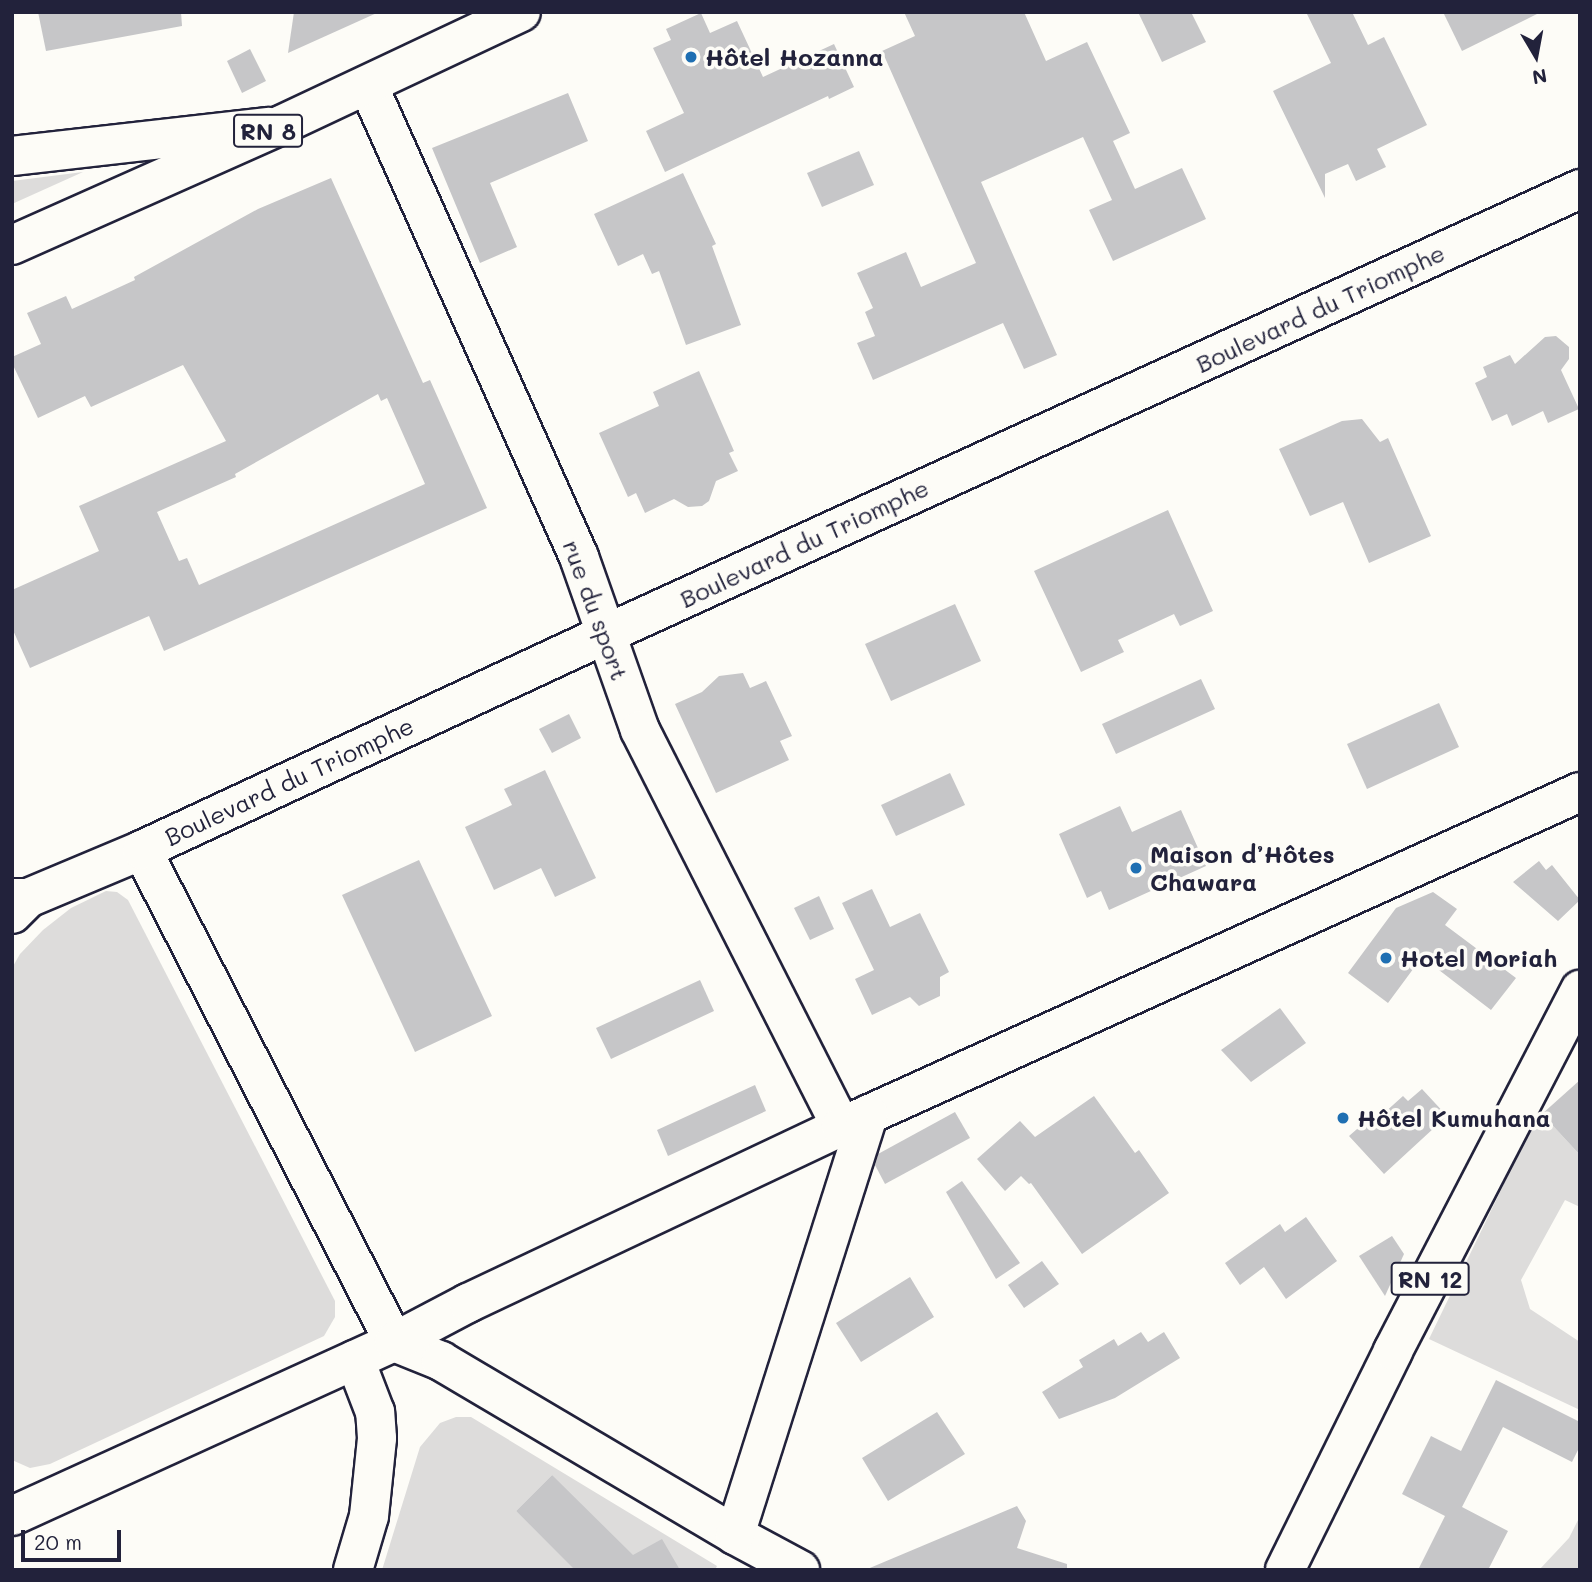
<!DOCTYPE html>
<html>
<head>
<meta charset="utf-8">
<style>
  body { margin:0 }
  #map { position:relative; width:1592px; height:1582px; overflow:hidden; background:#fdfcf7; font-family:Mali,sans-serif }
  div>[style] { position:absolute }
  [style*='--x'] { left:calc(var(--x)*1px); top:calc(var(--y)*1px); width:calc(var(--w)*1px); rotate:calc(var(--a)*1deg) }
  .green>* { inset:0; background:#dddcdb }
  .building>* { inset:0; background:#c6c6c8 }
  .roads { filter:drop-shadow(2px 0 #22223b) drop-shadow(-2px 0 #22223b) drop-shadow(0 2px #22223b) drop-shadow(0 -2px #22223b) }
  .minor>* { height:38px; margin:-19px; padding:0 19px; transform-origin:19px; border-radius:19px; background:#fdfcf7 }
  .tertiary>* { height:38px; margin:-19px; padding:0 19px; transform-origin:19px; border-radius:19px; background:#fdfcf7 }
  .primary>* { height:38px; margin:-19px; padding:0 19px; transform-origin:19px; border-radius:19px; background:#fdfcf7 }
  .dots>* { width:19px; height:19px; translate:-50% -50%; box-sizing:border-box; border:4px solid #fdfcf7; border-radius:50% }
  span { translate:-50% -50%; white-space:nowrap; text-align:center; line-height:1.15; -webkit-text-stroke:7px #fdfcf7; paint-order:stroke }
  .shield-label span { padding:2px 5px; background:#fdfcf7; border:2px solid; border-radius:5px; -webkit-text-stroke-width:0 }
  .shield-label { font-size:23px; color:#22223b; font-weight:700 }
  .poi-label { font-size:24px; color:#22223b; font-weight:700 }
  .left { translate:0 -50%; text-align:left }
  .street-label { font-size:24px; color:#22223b }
  .frame { position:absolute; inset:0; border:14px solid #22223b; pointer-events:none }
  .north { position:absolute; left:1501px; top:21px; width:70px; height:70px; -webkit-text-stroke:5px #fdfcf7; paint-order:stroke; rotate:170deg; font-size:19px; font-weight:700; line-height:28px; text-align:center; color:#22223b }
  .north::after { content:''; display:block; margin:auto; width:24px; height:32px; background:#22223b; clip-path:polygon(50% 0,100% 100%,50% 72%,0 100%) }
  .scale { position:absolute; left:21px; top:1530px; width:100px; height:32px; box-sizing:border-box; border:4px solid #22223b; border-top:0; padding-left:9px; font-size:21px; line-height:24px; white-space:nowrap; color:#22223b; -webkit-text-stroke:5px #fdfcf7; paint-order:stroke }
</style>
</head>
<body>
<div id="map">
  <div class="green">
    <div style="clip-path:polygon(83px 172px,12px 204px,12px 181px)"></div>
    <div style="clip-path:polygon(106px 891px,117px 892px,128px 900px,335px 1301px,335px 1317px,324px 1336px,50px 1464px,30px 1468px,12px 1460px,12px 968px,20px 954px,43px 930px,71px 908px)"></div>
    <div style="clip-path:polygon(1542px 1114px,1580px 1155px,1580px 1207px,1565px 1200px,1521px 1280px,1530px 1309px,1580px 1342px,1580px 1410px,1429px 1339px,1529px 1132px)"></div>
    <div style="clip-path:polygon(evenodd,456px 1417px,471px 1417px,717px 1566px,715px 1570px,382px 1570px,420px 1447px,440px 1423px,456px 1417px,552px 1475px,575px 1569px,516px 1511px,552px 1475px)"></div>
    <div style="clip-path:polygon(1580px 1516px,1580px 1570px,1539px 1570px,1569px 1538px)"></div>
  </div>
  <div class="building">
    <div style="clip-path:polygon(38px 12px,181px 12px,182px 26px,46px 51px)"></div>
    <div style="clip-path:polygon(294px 12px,379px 12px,288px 53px)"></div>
    <div style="clip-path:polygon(904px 12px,1024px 12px,1046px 61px,1087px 42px,1130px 133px,1113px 141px,1135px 189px,1182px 168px,1206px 219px,1113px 261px,1089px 210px,1112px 200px,1083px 137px,981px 182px,1057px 355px,1024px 369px,1003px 323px,873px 380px,857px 343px,875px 336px,865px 312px,873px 308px,857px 273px,906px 252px,921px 287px,976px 263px,882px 51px,915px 36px)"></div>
    <div style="clip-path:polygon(1138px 12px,1191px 12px,1206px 42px,1162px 62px)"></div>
    <div style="clip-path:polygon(1306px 12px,1352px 12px,1368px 45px,1384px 37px,1427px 125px,1377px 149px,1386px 167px,1356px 181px,1348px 164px,1325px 174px,1325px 198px,1273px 91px,1331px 63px)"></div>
    <div style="clip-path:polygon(1443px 12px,1541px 12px,1462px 51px)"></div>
    <div style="clip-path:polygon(701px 13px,710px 33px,737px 21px,763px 77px,834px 44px,854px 87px,829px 99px,828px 96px,665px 172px,646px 131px,684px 113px,653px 48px,671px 40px,666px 29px)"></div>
    <div style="clip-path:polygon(250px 49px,266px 81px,242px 93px,227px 61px)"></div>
    <div style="clip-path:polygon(568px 93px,588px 141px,490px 183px,517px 247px,480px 263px,432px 148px)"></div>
    <div style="clip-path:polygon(859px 151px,874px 185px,822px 207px,807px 173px)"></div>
    <div style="clip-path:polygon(683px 173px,716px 244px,712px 246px,741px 325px,686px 345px,659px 271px,652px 274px,643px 254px,618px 266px,594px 214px)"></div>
    <div style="clip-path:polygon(evenodd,331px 178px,423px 383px,430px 380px,487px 508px,164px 651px,149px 616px,30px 668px,12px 628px,12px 590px,99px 551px,79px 506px,226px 441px,183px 365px,91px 407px,85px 396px,38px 418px,12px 363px,12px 357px,41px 344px,27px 313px,66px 296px,72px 309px,135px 280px,134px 277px,258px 209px,331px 178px,378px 394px,381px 401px,387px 398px,425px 484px,199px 585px,187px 558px,179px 561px,157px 512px,236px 477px,235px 474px,378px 394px)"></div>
    <div style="clip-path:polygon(1556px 336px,1569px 347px,1569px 359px,1561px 370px,1579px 409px,1548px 423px,1543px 411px,1512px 426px,1507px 414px,1492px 421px,1475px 383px,1487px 377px,1483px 367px,1510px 355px,1515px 364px,1545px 337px)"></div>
    <div style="clip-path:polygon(699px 371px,734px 451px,729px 453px,738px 471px,716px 481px,709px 501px,702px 506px,688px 507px,674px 499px,645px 513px,636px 493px,628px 497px,599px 433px,659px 406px,653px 392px)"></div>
    <div style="clip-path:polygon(1362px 419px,1380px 442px,1388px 438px,1431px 536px,1369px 563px,1343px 502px,1310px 516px,1279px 449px,1342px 421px)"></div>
    <div style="clip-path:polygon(1168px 510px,1213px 611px,1180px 626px,1174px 614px,1118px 640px,1124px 652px,1081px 672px,1034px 571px)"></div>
    <div style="clip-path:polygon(955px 604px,981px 661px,891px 701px,865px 644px)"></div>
    <div style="clip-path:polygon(743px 673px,750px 688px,766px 681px,792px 736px,780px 741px,789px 760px,716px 793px,675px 704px,702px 692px,719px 676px)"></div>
    <div style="clip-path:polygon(1201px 679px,1215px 709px,1116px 754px,1102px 724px)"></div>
    <div style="clip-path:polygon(1439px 703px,1459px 747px,1367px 789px,1347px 744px)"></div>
    <div style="clip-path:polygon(569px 714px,581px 738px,552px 753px,539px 729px)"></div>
    <div style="clip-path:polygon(545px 770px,596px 878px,555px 897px,541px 868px,494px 890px,465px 827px,512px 805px,504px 789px)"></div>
    <div style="clip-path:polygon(950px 773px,965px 805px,896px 836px,881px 805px)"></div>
    <div style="clip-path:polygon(1120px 806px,1132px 832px,1181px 810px,1206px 866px,1109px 910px,1101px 891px,1087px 898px,1059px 834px)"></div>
    <div style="clip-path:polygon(419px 860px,492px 1016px,415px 1052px,342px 895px)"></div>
    <div style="clip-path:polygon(1539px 861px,1546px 870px,1552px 865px,1580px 900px,1558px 921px,1513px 882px)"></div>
    <div style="clip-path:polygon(872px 889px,890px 927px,920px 913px,949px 972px,940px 977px,940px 996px,919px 1006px,910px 997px,872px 1015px,855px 979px,874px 970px,842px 903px)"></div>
    <div style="clip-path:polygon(1433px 892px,1457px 909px,1445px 925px,1516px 978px,1491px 1010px,1422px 957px,1388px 1003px,1348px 973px,1396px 908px)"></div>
    <div style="clip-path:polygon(819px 896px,834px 929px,810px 940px,794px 908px)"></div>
    <div style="clip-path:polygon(700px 980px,714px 1011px,611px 1059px,596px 1028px)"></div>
    <div style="clip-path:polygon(1280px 1008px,1306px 1043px,1251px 1082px,1221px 1050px)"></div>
    <div style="clip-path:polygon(1580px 1080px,1580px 1155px,1542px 1114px)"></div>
    <div style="clip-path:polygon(755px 1085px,766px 1111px,668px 1156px,657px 1130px)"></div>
    <div style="clip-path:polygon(1422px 1089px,1447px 1116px,1384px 1174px,1349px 1136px,1379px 1110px,1383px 1114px,1403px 1096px,1408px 1101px)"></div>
    <div style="clip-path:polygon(1094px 1096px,1135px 1153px,1139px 1150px,1169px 1193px,1082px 1254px,1031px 1183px,1029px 1184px,1021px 1176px,1005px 1191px,977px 1159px,1020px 1121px,1035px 1137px)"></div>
    <div style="clip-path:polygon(955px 1112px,970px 1138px,885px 1184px,875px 1165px,878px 1154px)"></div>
    <div style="clip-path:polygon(962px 1181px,1020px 1263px,996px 1279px,946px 1192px)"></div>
    <div style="clip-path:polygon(1306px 1217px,1337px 1261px,1286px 1299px,1264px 1267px,1240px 1285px,1225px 1263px,1280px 1224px,1285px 1232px)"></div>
    <div style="clip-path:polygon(1392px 1236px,1404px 1254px,1385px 1296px,1359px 1256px)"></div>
    <div style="clip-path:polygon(1042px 1261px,1059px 1284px,1024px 1308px,1008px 1285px)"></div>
    <div style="clip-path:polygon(910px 1277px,934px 1317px,861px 1362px,836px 1323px)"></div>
    <div style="clip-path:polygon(1141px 1332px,1148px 1342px,1164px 1332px,1180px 1358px,1115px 1398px,1059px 1419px,1042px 1392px,1083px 1367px,1079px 1360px,1114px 1339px,1118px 1346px)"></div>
    <div style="clip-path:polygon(1496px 1380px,1580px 1422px,1580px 1446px,1572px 1462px,1503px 1427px,1462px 1507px,1508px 1531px,1488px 1570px,1418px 1570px,1445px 1516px,1402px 1494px,1431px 1436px,1461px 1451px)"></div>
    <div style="clip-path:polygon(937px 1412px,965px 1454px,888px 1501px,862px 1458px)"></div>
    <div style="clip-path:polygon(552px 1475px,633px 1555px,662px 1539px,680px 1570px,575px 1570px,516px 1511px)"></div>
    <div style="clip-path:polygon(1017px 1506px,1026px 1521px,1017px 1548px,1067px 1564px,1067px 1570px,865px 1570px)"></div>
  </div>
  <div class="roads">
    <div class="minor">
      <div style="--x:368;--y:85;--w:517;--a:65.91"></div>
      <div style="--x:579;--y:557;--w:183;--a:70.6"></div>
      <div style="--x:640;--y:730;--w:445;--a:63.1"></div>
      <div style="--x:12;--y:156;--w:258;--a:-6.5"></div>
      <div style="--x:142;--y:850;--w:553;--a:62.88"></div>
      <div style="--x:394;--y:1342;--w:51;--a:22"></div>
      <div style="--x:441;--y:1361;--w:342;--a:30.6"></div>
      <div style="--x:735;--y:1535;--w:74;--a:28.3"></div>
      <div style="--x:12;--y:898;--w:16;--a:0"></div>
      <div style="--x:28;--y:898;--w:124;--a:-22.8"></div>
      <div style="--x:142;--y:850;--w:512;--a:-24.96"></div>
      <div style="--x:606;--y:634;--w:1071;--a:-24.55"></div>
      <div style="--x:12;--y:1516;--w:420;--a:-24.5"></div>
      <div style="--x:394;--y:1342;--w:84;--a:-27.8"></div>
      <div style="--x:468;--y:1303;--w:412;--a:-25.3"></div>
      <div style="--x:841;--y:1127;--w:811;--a:-24.39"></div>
      <div style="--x:735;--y:1535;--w:441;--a:-72.4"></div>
      <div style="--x:353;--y:1570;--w:56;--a:-73.5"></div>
      <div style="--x:369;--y:1516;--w:78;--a:-84.1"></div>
      <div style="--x:377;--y:1438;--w:26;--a:-94"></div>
      <div style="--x:375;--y:1412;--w:56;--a:-111"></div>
    </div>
    <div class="tertiary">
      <div style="--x:12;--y:914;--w:23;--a:-45"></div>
    </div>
    <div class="primary">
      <div style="--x:12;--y:245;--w:295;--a:-24"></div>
      <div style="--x:281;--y:125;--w:265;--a:-25.2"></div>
      <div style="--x:1285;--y:1570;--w:244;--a:-63.7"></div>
      <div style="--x:1393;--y:1351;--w:407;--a:-62.6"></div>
    </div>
  </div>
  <div class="dots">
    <div style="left:691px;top:57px;background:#1f6fb2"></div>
    <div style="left:1136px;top:868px;background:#1f6fb2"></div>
    <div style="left:1386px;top:958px;background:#1f6fb2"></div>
    <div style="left:1343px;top:1118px;background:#1f6fb2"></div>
  </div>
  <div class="shield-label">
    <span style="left:268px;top:131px">RN 8</span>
    <span style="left:1430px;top:1279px">RN 12</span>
  </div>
  <div class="poi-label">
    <span class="left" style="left:705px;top:57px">Hôtel Hozanna</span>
    <span class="left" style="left:1150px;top:868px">Maison d’Hôtes<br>Chawara</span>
    <span class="left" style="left:1400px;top:958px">Hotel Moriah</span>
    <span class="left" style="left:1357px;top:1118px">Hôtel Kumuhana</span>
  </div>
  <div class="street-label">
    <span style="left:1320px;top:308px;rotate:-25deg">Boulevard du Triomphe</span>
    <span style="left:804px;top:543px;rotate:-25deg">Boulevard du Triomphe</span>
    <span style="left:596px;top:610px;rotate:70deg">rue du sport</span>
    <span style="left:289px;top:781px;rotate:-25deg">Boulevard du Triomphe</span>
  </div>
  <div class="frame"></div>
  <div class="north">N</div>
  <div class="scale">20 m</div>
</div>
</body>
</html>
